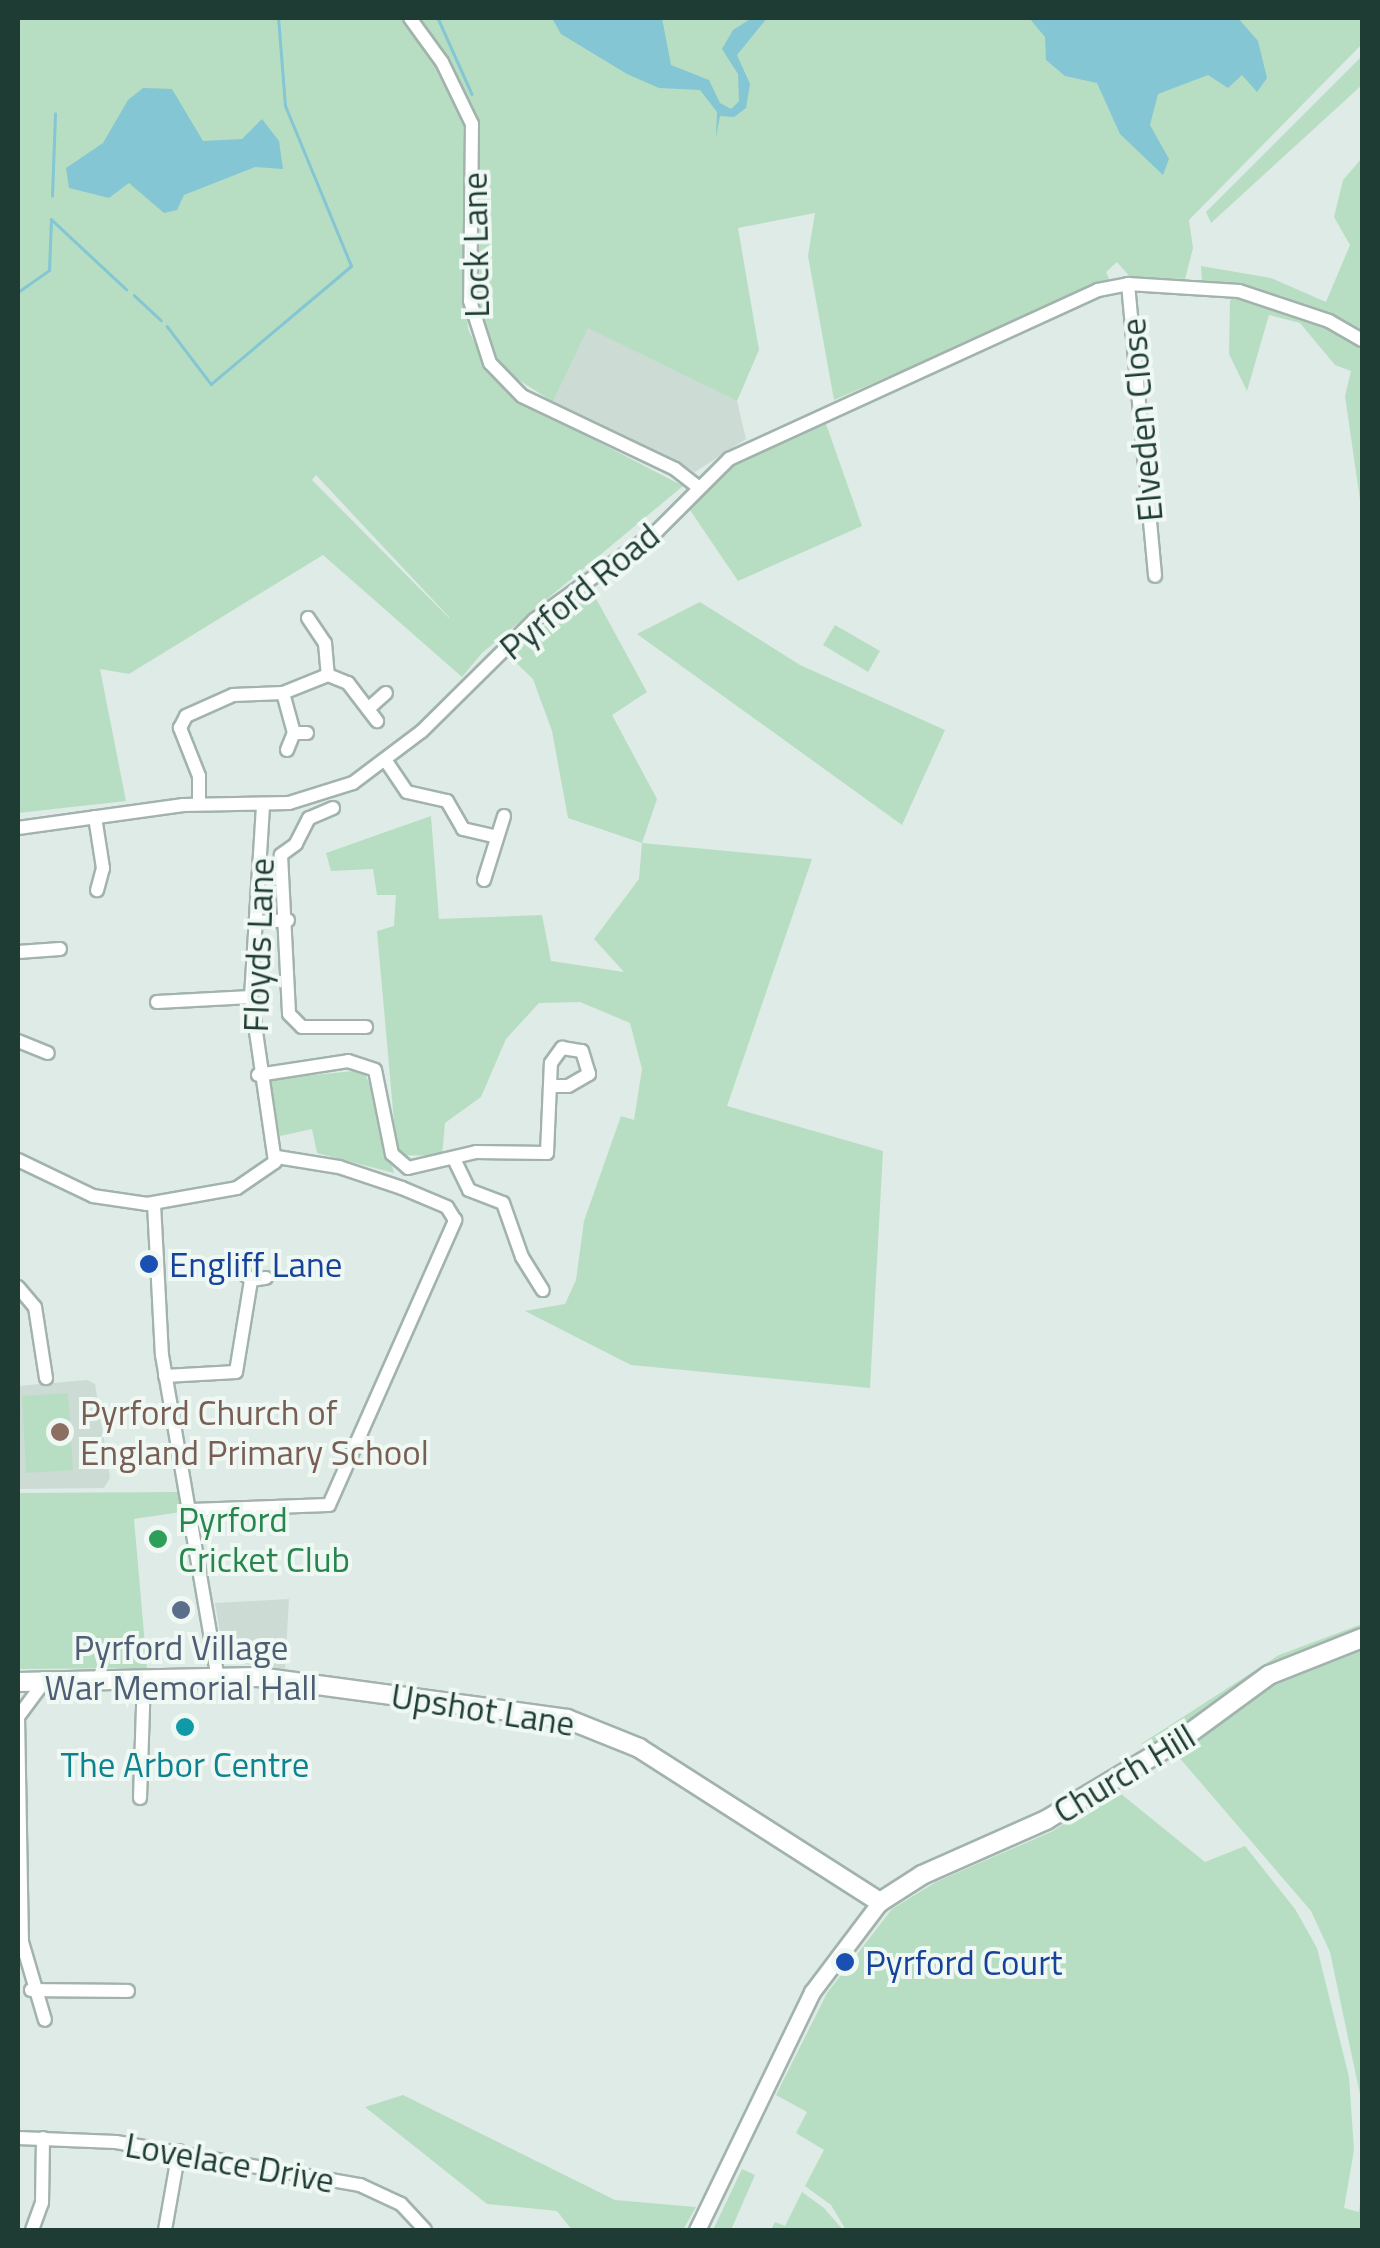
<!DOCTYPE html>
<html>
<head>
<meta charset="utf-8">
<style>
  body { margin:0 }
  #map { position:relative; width:1380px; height:2248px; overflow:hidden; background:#dfebe6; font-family:"Titillium Web",sans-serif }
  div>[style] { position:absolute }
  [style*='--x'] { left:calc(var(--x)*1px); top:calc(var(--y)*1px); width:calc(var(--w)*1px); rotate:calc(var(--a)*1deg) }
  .built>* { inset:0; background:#cddbd5 }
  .green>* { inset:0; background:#b7dec2 }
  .water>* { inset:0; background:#84c6d3 }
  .stream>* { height:2.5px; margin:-1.25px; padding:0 1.25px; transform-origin:1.25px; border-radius:1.25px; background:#84c6d3 }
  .roads { filter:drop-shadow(2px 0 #a2b3ad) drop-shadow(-2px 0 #a2b3ad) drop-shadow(0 2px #a2b3ad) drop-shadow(0 -2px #a2b3ad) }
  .minor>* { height:12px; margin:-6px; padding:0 6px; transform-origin:6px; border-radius:6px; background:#fff }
  .tertiary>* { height:15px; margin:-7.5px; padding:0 7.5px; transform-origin:7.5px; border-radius:7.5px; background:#fff }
  .secondary>* { height:18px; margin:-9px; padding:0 9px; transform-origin:9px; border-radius:9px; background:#fff }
  .dots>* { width:28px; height:28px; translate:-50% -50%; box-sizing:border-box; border:5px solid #f0f8f4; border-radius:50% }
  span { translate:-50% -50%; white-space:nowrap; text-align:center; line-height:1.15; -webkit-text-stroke:8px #f0f8f4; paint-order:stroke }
  .street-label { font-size:35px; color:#1f3c34 }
  .transit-label { font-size:35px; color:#164399 }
  .left { translate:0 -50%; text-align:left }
  .education-label { font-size:35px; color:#785e54 }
  .leisure-label { font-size:35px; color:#27864d }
  .service-label { font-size:35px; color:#4e5e75 }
  .culture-label { font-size:35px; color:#0d838f }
  .frame { position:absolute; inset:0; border:20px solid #1f3c34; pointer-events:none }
</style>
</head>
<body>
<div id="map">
  <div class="built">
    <div style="clip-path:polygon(588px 327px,737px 401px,746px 439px,695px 472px,553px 402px)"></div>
    <div style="clip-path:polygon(87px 1380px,95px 1384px,110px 1478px,104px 1488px,18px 1489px,18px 1386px)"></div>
    <div style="clip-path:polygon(289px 1599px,285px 1669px,225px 1661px,215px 1603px)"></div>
  </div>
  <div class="green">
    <div style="clip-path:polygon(evenodd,18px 18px,403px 18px,437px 64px,469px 130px,465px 287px,468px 329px,486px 366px,512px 397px,683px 486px,482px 653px,462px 677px,323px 555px,129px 674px,100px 669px,126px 801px,18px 813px,18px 18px,316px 475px,449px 617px,449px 618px,312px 480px,316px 475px)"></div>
    <div style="clip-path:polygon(416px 18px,1362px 18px,1362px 44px,1189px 220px,1193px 248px,1185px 279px,1130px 277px,1117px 262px,1106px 272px,1110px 281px,834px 400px,808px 256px,815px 213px,738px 228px,759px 350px,737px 401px,588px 328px,553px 402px,511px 375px,475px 329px,479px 132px,462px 88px)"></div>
    <div style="clip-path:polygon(1362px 56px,1362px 85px,1211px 223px,1206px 212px)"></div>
    <div style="clip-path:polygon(1362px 158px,1362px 335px,1294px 303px,1202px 281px,1201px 266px,1271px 278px,1326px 302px,1350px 245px,1334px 217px,1343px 180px)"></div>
    <div style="clip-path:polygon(1239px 296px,1319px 321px,1362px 347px,1362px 514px,1345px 396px,1351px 371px,1335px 365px,1300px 323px,1269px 315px,1247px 391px,1229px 354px,1230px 300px)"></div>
    <div style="clip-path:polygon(826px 424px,862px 526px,738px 581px,690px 510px,728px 467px)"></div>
    <div style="clip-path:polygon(592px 591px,647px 692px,612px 715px,657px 799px,642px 843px,812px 859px,727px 1106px,883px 1151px,870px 1388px,631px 1365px,525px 1311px,565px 1304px,576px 1280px,584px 1221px,621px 1116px,634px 1120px,642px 1069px,630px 1023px,580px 1002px,539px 1003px,506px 1039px,481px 1097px,445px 1123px,442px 1156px,397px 1155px,377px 931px,394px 926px,396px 895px,377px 895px,373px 869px,331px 871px,326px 853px,431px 816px,439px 919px,542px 915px,551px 961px,624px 972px,594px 939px,639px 879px,642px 843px,568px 818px,552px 731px,533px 679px,507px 654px)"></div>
    <div style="clip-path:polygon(700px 602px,800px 665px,945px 730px,902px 825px,637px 634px)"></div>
    <div style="clip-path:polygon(835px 625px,880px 651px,868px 672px,823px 645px)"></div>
    <div style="clip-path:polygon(363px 1070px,373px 1091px,394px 1173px,317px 1153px,312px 1129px,280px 1136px,266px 1080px)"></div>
    <div style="clip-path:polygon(68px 1393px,73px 1470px,26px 1473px,22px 1396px)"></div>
    <div style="clip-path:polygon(178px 1492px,181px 1512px,134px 1519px,147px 1668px,18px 1669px,18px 1493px)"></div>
    <div style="clip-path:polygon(1362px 1624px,1362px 1636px,1164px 1746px,1141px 1744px,1279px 1655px)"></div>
    <div style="clip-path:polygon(1362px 1649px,1362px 2104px,1330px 1952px,1311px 1911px,1177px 1755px,1285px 1677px)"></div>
    <div style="clip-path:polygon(1115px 1789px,1205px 1862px,1245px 1846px,1295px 1909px,1317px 1948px,1349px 2077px,1354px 2150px,1344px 2208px,1359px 2212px,1362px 2185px,1362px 2230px,846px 2230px,831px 2205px,805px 2186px,824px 2150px,796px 2133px,807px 2112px,776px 2095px,827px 1993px,892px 1909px,936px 1882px,1053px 1831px)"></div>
    <div style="clip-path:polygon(403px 2095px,615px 2200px,696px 2207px,683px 2230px,572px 2230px,557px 2211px,487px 2204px,365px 2107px)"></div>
    <div style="clip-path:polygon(742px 2169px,755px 2175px,731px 2230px,713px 2230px)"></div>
    <div style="clip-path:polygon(802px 2192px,824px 2208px,843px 2230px,771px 2230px,775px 2222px,785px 2226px)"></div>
  </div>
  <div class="water">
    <div style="clip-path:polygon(552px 18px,662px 18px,671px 65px,709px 80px,720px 103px,731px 109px,739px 101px,738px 74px,722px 49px,733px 30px,752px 18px,767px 18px,737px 55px,750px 84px,746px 108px,734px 117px,720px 116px,716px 137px,717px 112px,700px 90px,659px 88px,627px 74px,561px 34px)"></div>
    <div style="clip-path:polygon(1238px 18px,1258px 41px,1267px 78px,1257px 92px,1242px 75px,1228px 88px,1208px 75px,1158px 94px,1150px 125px,1169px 159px,1163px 175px,1120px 134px,1097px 83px,1065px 76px,1046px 60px,1045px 37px,1030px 19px)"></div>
    <div style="clip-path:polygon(143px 88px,172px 89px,203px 141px,242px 139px,262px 119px,279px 141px,283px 169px,255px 167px,184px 195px,177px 210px,164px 213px,129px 183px,109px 198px,69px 188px,66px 168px,103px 143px,128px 100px)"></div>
  </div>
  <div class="stream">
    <div style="--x:438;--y:18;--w:83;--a:65.9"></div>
    <div style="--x:52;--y:196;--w:82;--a:-87.9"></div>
    <div style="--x:51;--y:219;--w:103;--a:43"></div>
    <div style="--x:18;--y:292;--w:38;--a:-35"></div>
    <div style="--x:49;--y:270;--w:50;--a:-87.7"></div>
    <div style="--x:134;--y:295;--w:37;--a:43"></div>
    <div style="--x:167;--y:326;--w:73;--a:52.8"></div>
    <div style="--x:211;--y:384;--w:183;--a:-40.1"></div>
    <div style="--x:351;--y:266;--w:173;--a:-112.4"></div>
    <div style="--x:285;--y:106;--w:88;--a:-94.5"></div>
  </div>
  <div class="roads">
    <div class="minor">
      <div style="--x:410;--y:18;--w:54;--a:54"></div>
      <div style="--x:442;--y:62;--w:69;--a:64.2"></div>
      <div style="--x:472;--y:124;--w:177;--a:90.6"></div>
      <div style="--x:470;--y:301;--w:65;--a:72.1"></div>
      <div style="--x:490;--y:363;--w:46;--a:45.9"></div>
      <div style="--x:522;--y:396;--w:170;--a:25.5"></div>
      <div style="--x:675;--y:469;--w:28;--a:38"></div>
      <div style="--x:1128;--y:284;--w:293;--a:84.7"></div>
      <div style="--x:308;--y:618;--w:30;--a:56"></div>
      <div style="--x:325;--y:643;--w:32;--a:85"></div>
      <div style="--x:328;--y:675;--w:22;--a:22"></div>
      <div style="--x:348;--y:683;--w:48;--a:52.7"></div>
      <div style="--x:283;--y:693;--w:41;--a:74.6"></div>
      <div style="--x:368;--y:709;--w:24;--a:-42"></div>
      <div style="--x:287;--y:750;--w:18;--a:-68"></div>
      <div style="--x:294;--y:733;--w:13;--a:0"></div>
      <div style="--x:386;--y:761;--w:37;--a:56"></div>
      <div style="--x:407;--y:792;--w:41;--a:12.7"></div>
      <div style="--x:447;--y:801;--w:32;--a:60"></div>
      <div style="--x:463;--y:829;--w:35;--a:13"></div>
      <div style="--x:199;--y:804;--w:28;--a:-90"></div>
      <div style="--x:199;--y:776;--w:52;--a:-111.6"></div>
      <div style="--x:180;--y:728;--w:13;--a:-63"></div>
      <div style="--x:186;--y:716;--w:51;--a:-24.1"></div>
      <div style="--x:233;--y:695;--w:50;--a:-2.3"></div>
      <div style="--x:283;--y:693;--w:48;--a:-21.8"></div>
      <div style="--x:333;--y:808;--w:26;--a:157"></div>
      <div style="--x:309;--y:818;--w:29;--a:117"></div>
      <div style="--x:296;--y:844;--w:19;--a:144"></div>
      <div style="--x:281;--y:855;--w:159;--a:87.1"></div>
      <div style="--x:289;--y:1014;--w:18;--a:45"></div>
      <div style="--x:302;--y:1027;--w:64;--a:0"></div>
      <div style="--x:95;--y:817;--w:52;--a:81.1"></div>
      <div style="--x:103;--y:868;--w:23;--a:105"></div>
      <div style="--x:18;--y:828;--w:167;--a:-7.9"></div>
      <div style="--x:183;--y:805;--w:106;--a:-1.1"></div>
      <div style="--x:289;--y:803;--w:67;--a:-17.4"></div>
      <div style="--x:353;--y:783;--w:86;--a:-37"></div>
      <div style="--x:422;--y:731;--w:158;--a:-44.7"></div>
      <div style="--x:534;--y:620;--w:152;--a:-35.9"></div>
      <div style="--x:657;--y:531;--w:102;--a:-45"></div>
      <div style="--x:729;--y:459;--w:406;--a:-24.6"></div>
      <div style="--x:1098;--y:290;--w:31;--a:-11"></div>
      <div style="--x:1128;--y:284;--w:111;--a:3.6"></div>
      <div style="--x:1239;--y:291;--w:95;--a:18.4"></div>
      <div style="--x:1329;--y:321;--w:38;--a:30"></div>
      <div style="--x:484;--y:880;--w:67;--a:-72.6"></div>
      <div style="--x:255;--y:922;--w:33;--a:-3"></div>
      <div style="--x:18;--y:952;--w:42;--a:-4.1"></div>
      <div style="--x:157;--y:1002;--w:94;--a:-3"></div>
      <div style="--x:18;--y:1041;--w:32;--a:22"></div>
      <div style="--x:258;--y:1075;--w:91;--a:-8.8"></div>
      <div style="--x:348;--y:1061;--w:28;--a:18"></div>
      <div style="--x:375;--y:1070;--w:86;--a:78.6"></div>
      <div style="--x:392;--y:1154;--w:21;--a:41"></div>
      <div style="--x:408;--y:1168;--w:70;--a:-13.2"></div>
      <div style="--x:476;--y:1152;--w:71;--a:0.8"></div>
      <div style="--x:547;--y:1153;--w:90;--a:-87.5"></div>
      <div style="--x:551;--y:1063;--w:19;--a:-54"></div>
      <div style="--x:562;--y:1048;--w:20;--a:9"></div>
      <div style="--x:582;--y:1051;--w:24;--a:73"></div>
      <div style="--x:589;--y:1074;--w:24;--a:150"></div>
      <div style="--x:568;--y:1086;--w:17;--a:180"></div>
      <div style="--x:18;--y:1160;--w:83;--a:25.6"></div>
      <div style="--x:93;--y:1196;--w:55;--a:8.4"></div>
      <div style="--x:147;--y:1204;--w:91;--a:-10.1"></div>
      <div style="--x:237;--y:1188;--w:46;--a:-34.4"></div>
      <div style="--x:275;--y:1162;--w:167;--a:-98.3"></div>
      <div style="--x:251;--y:997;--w:192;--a:-86.4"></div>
      <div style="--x:455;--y:1161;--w:32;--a:64"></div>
      <div style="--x:469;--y:1190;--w:36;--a:21"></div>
      <div style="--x:503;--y:1203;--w:57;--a:70.6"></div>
      <div style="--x:522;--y:1257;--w:39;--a:58"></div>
      <div style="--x:154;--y:1204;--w:151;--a:87"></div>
      <div style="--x:162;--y:1355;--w:325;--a:80.2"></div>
      <div style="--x:240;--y:1270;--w:15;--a:42"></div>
      <div style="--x:251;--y:1280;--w:15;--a:-8"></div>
      <div style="--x:18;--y:1287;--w:26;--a:50"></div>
      <div style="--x:35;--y:1307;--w:72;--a:81.2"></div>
      <div style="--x:165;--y:1376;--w:71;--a:-3.2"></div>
      <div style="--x:236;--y:1372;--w:93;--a:-80.7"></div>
      <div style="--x:191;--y:1510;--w:138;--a:-2.1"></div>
      <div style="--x:329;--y:1505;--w:312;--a:-66.1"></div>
      <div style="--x:455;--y:1220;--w:15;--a:-122"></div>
      <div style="--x:447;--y:1207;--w:49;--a:-157.1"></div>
      <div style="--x:402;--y:1188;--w:66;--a:-161.6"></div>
      <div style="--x:339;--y:1167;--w:63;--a:-170.8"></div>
      <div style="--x:18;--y:1716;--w:226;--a:89"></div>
      <div style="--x:22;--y:1942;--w:81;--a:73.6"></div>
      <div style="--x:18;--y:1717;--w:44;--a:-53.4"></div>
      <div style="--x:140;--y:1798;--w:119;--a:-88.1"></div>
      <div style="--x:31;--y:1990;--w:97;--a:0.6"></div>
      <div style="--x:18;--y:2138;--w:98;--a:2.3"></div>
      <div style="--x:116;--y:2142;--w:248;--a:10"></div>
      <div style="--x:360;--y:2185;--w:45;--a:24.9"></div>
      <div style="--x:401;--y:2204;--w:35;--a:47"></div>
      <div style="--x:32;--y:2230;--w:29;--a:-70"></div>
      <div style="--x:42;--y:2203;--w:65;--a:-89.1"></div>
      <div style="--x:165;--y:2230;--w:80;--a:-80"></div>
    </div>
    <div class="tertiary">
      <div style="--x:697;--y:2230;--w:264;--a:-64.2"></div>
      <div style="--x:812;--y:1992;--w:113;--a:-52.9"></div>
    </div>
    <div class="secondary">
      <div style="--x:18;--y:1682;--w:240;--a:-1.2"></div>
      <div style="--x:258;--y:1677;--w:312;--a:7.7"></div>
      <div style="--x:567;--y:1719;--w:78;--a:21.9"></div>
      <div style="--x:639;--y:1748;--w:286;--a:32.6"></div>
      <div style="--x:880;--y:1902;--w:50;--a:-32.7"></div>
      <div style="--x:922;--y:1875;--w:136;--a:-23.9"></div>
      <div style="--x:1046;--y:1820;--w:160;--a:-30.9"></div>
      <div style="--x:1183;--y:1738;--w:107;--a:-36.2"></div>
      <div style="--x:1269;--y:1675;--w:100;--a:-21.7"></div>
    </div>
  </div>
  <div class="dots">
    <div style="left:149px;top:1264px;background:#1a4fb4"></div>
    <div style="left:60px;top:1432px;background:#8d6e63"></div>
    <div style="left:158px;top:1539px;background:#2e9e5b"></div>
    <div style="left:181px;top:1610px;background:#5c6f8a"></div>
    <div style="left:185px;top:1727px;background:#0f9aa8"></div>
    <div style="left:845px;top:1962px;background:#1a4fb4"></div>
  </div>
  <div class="street-label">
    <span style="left:475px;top:245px;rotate:-91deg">Lock Lane</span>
    <span style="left:1141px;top:420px;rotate:-95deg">Elveden Close</span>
    <span style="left:579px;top:591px;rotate:-39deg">Pyrford Road</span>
    <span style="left:258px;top:945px;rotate:-88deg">Floyds Lane</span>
    <span style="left:483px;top:1709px;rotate:9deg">Upshot Lane</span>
    <span style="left:1124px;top:1773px;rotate:-31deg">Church Hill</span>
    <span style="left:230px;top:2162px;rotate:10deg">Lovelace Drive</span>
  </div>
  <div class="transit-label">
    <span class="left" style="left:169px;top:1264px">Engliff Lane</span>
    <span class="left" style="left:865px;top:1962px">Pyrford Court</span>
  </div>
  <div class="education-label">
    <span class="left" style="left:80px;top:1432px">Pyrford Church of<br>England Primary School</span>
  </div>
  <div class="leisure-label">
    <span class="left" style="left:178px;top:1539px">Pyrford<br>Cricket Club</span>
  </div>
  <div class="service-label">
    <span style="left:181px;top:1667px">Pyrford Village<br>War Memorial Hall</span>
  </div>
  <div class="culture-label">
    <span style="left:185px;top:1764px">The Arbor Centre</span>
  </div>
  <div class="frame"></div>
</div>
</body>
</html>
